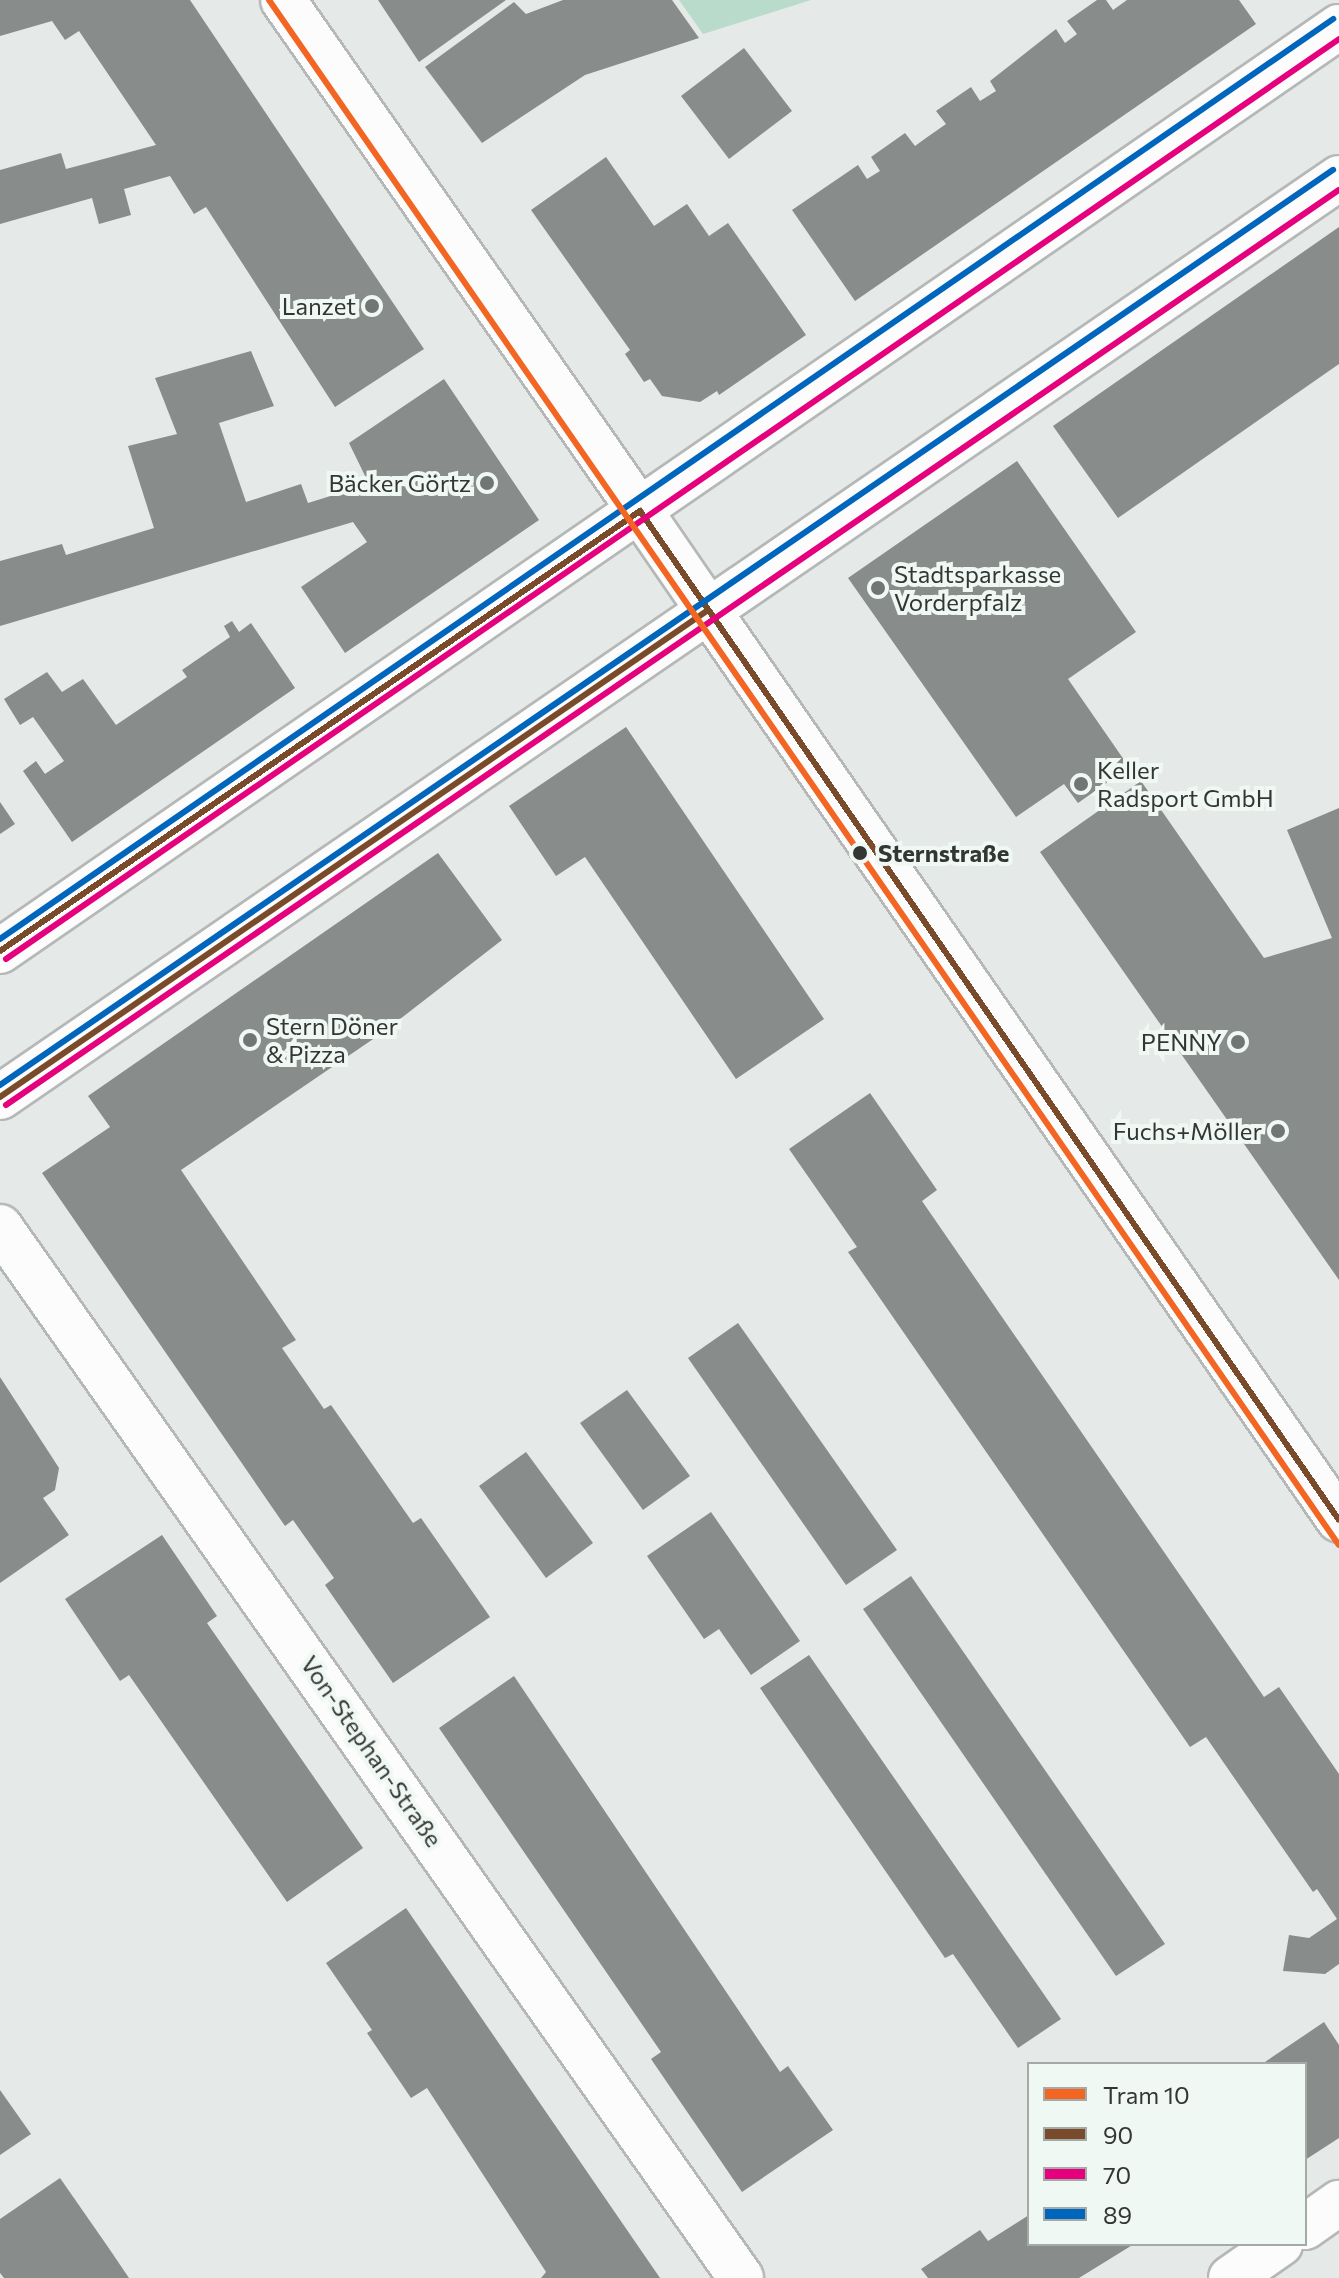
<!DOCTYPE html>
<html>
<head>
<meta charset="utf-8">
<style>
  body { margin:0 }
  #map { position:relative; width:1339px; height:2278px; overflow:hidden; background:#e5e9e7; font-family:Commissioner,sans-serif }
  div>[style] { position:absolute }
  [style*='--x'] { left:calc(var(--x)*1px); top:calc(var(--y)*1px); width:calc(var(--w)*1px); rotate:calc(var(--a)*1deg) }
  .green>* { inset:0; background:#b8dbcb }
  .building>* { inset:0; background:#888c8a }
  .roads { filter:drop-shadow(2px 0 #b5b8b6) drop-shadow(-2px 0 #b5b8b6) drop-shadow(0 2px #b5b8b6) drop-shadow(0 -2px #b5b8b6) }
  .minor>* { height:44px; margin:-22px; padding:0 22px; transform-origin:22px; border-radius:22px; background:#fbfcfb }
  .major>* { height:44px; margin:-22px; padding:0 22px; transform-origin:22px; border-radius:22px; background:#fbfcfb }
  .bus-1>* { height:6px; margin:-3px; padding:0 3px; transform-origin:3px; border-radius:3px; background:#7a4b2a }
  .bus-2>* { height:6px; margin:-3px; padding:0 3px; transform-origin:3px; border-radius:3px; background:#e5007d }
  .bus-3>* { height:6px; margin:-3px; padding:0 3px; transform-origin:3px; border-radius:3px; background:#0065bd }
  .tram-1>* { height:6px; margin:-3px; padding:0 3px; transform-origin:3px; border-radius:3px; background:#f26522 }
  .dots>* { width:22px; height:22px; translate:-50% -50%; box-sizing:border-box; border:4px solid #f0f8f4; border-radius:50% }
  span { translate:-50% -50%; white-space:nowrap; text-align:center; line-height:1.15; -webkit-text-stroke:8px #f0f8f4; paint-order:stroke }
  .poi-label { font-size:24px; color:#333634 }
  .right { translate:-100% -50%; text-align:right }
  .left { translate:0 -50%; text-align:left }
  .stop-label { font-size:24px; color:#333634; font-weight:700 }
  .street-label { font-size:24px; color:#333634 }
  .legend { position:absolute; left:1027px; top:2062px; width:280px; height:184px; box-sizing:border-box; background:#f0f8f4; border:2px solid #a4aaa7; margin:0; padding:10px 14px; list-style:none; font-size:24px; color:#333634 }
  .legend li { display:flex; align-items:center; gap:16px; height:40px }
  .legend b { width:40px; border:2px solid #a4aaa7 }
</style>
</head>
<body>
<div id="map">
  <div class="green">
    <div style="clip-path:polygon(679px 0,811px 0,703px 34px)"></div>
  </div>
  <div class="building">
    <div style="clip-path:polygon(0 0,190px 0,424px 349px,335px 407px,206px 207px,194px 214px,170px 176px,124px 189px,131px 215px,99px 224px,92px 198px,0 224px,0 170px,61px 153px,66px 169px,156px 145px,79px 31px,65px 40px,52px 21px,0 36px)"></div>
    <div style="clip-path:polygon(378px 0,506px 0,419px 62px)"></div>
    <div style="clip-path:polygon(563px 0,672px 0,699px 38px,585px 75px,482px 143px,425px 67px,514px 2px,526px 14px)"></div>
    <div style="clip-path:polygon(1097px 0,1106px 0,1113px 10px,1127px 0,1239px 0,1256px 24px,855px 301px,792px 210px,858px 165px,867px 179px,880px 171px,871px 157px,905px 133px,915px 146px,926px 138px,946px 124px,936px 111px,971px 87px,980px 101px,996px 91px,990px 81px,1056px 29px,1065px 43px,1077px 34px,1067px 21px)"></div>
    <div style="clip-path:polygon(744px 48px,792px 111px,729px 159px,681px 96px)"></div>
    <div style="clip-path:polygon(606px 157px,654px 226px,687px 204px,709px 236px,728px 223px,806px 335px,719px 395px,717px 391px,700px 402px,662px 396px,650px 379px,644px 382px,625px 354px,630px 350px,531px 210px)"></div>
    <div style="clip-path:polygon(1339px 227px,1339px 364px,1118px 518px,1053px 426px)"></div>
    <div style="clip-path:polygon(251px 351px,274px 406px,219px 423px,246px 502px,301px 484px,308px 503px,369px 484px,349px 443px,444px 379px,539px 520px,345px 653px,301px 587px,367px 542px,353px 522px,0 626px,0 561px,62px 544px,66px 555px,154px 528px,128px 446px,177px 434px,155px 378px)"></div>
    <div style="clip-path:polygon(1017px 461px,1136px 632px,1068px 679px,1129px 767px,1078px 803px,1064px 784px,1016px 817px,848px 578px)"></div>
    <div style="clip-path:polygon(232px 621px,239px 632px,251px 623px,295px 688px,72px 842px,23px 771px,36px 761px,45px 774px,64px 761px,33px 717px,20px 725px,4px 699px,47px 672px,62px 692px,83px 679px,116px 725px,187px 677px,182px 670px,230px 637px,224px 626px)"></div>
    <div style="clip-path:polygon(626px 727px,824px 1019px,736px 1079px,585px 857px,556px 876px,509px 806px)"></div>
    <div style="clip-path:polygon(1141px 781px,1264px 958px,1332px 938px,1287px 830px,1339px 808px,1339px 1280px,1040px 852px)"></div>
    <div style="clip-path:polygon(0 802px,15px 824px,0 834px)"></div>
    <div style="clip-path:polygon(438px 853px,502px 940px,382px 1033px,181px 1170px,296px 1340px,282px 1348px,324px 1409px,331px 1405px,413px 1523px,421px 1518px,490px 1617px,393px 1683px,325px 1585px,334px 1578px,293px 1520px,285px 1526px,42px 1173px,110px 1127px,88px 1096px)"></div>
    <div style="clip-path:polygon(870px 1093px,937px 1190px,922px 1201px,1264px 1697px,1279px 1687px,1339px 1774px,1339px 1964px,1325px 1974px,1283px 1971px,1289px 1935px,1309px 1938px,1337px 1919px,1317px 1889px,1313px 1892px,1206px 1737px,1190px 1747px,848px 1252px,857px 1247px,789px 1149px)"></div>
    <div style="clip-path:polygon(738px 1323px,897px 1550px,846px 1585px,688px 1358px)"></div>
    <div style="clip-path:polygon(0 1377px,59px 1468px,55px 1490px,43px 1498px,69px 1535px,0 1583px)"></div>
    <div style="clip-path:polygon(627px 1390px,690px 1476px,643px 1510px,580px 1423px)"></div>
    <div style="clip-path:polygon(526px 1452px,593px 1543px,546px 1578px,479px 1486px)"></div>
    <div style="clip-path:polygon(711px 1512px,800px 1641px,751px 1675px,719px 1629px,704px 1639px,647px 1556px)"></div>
    <div style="clip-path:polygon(162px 1535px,217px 1616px,207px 1623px,363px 1848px,287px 1902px,129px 1675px,120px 1681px,65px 1599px)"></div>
    <div style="clip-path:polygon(911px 1576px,1165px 1944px,1116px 1976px,863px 1609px)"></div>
    <div style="clip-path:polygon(809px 1655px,1061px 2019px,1018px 2048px,953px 1954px,945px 1958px,760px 1688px)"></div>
    <div style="clip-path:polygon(514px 1676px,780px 2072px,788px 2066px,833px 2130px,742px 2192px,651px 2059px,661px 2052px,439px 1728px)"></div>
    <div style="clip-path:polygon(406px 1908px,581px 2163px,660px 2278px,541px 2278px,546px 2272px,427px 2088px,411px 2098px,367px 2033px,372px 2030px,326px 1963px)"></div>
    <div style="clip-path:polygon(1324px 2022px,1339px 2045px,1339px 2138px,1305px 2160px,1305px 2064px,1262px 2064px)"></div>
    <div style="clip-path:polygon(0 2090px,31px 2134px,0 2155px)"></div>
    <div style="clip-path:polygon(60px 2178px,108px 2247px,129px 2278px,4px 2278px,0 2273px,0 2219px)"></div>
    <div style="clip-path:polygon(1029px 2215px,1029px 2244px,1134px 2244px,1079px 2278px,928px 2278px,921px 2269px,980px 2230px,988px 2241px)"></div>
  </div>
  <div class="roads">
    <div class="minor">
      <div style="--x:283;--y:0;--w:623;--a:55.06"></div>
      <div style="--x:708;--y:610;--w:1107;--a:55.26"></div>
      <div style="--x:0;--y:1227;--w:1286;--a:54.81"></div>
      <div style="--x:1305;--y:2227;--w:42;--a:-35.2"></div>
      <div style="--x:1231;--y:2278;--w:60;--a:-34.8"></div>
    </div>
    <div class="major">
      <div style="--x:640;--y:511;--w:120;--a:55.5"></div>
      <div style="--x:0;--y:951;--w:1627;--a:-34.61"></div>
      <div style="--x:0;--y:1097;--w:1624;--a:-34.46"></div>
    </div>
  </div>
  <div class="bus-1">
    <div style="--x:0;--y:951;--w:777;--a:-34.51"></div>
    <div style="--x:640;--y:511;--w:1227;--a:55.29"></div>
    <div style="--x:0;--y:1097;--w:859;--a:-34.52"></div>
  </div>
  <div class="bus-2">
    <div style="--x:6;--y:959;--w:1620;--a:-34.61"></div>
    <div style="--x:6;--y:1105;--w:1617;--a:-34.47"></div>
  </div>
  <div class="bus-3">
    <div style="--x:0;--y:939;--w:1620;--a:-34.61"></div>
    <div style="--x:0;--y:1085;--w:1617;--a:-34.47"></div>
  </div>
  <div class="tram-1">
    <div style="--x:269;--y:0;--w:1879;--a:55.3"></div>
  </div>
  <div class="dots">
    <div style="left:372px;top:306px;background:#717573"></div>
    <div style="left:487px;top:483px;background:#717573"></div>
    <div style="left:878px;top:588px;background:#717573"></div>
    <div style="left:1081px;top:784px;background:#717573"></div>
    <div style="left:860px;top:853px;background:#333634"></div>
    <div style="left:250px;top:1040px;background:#717573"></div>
    <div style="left:1238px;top:1042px;background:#717573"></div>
    <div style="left:1278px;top:1131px;background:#717573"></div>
  </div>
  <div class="poi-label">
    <span class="right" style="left:356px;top:306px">Lanzet</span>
    <span class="right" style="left:471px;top:483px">Bäcker Görtz</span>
    <span class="left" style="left:894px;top:588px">Stadtsparkasse<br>Vorderpfalz</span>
    <span class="left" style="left:1097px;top:784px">Keller<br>Radsport GmbH</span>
    <span class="left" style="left:266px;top:1040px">Stern Döner<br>&amp; Pizza</span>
    <span class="right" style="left:1222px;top:1042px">PENNY</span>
    <span class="right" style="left:1262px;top:1131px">Fuchs+Möller</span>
  </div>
  <div class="stop-label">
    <span class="left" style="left:878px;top:853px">Sternstraße</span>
  </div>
  <div class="street-label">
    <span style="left:372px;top:1751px;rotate:55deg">Von-Stephan-Straße</span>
  </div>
  <ul class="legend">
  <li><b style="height:10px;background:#f26522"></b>Tram 10</li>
  <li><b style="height:10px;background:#7a4b2a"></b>90</li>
  <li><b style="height:10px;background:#e5007d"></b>70</li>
  <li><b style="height:10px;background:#0065bd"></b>89</li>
  </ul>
</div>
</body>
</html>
